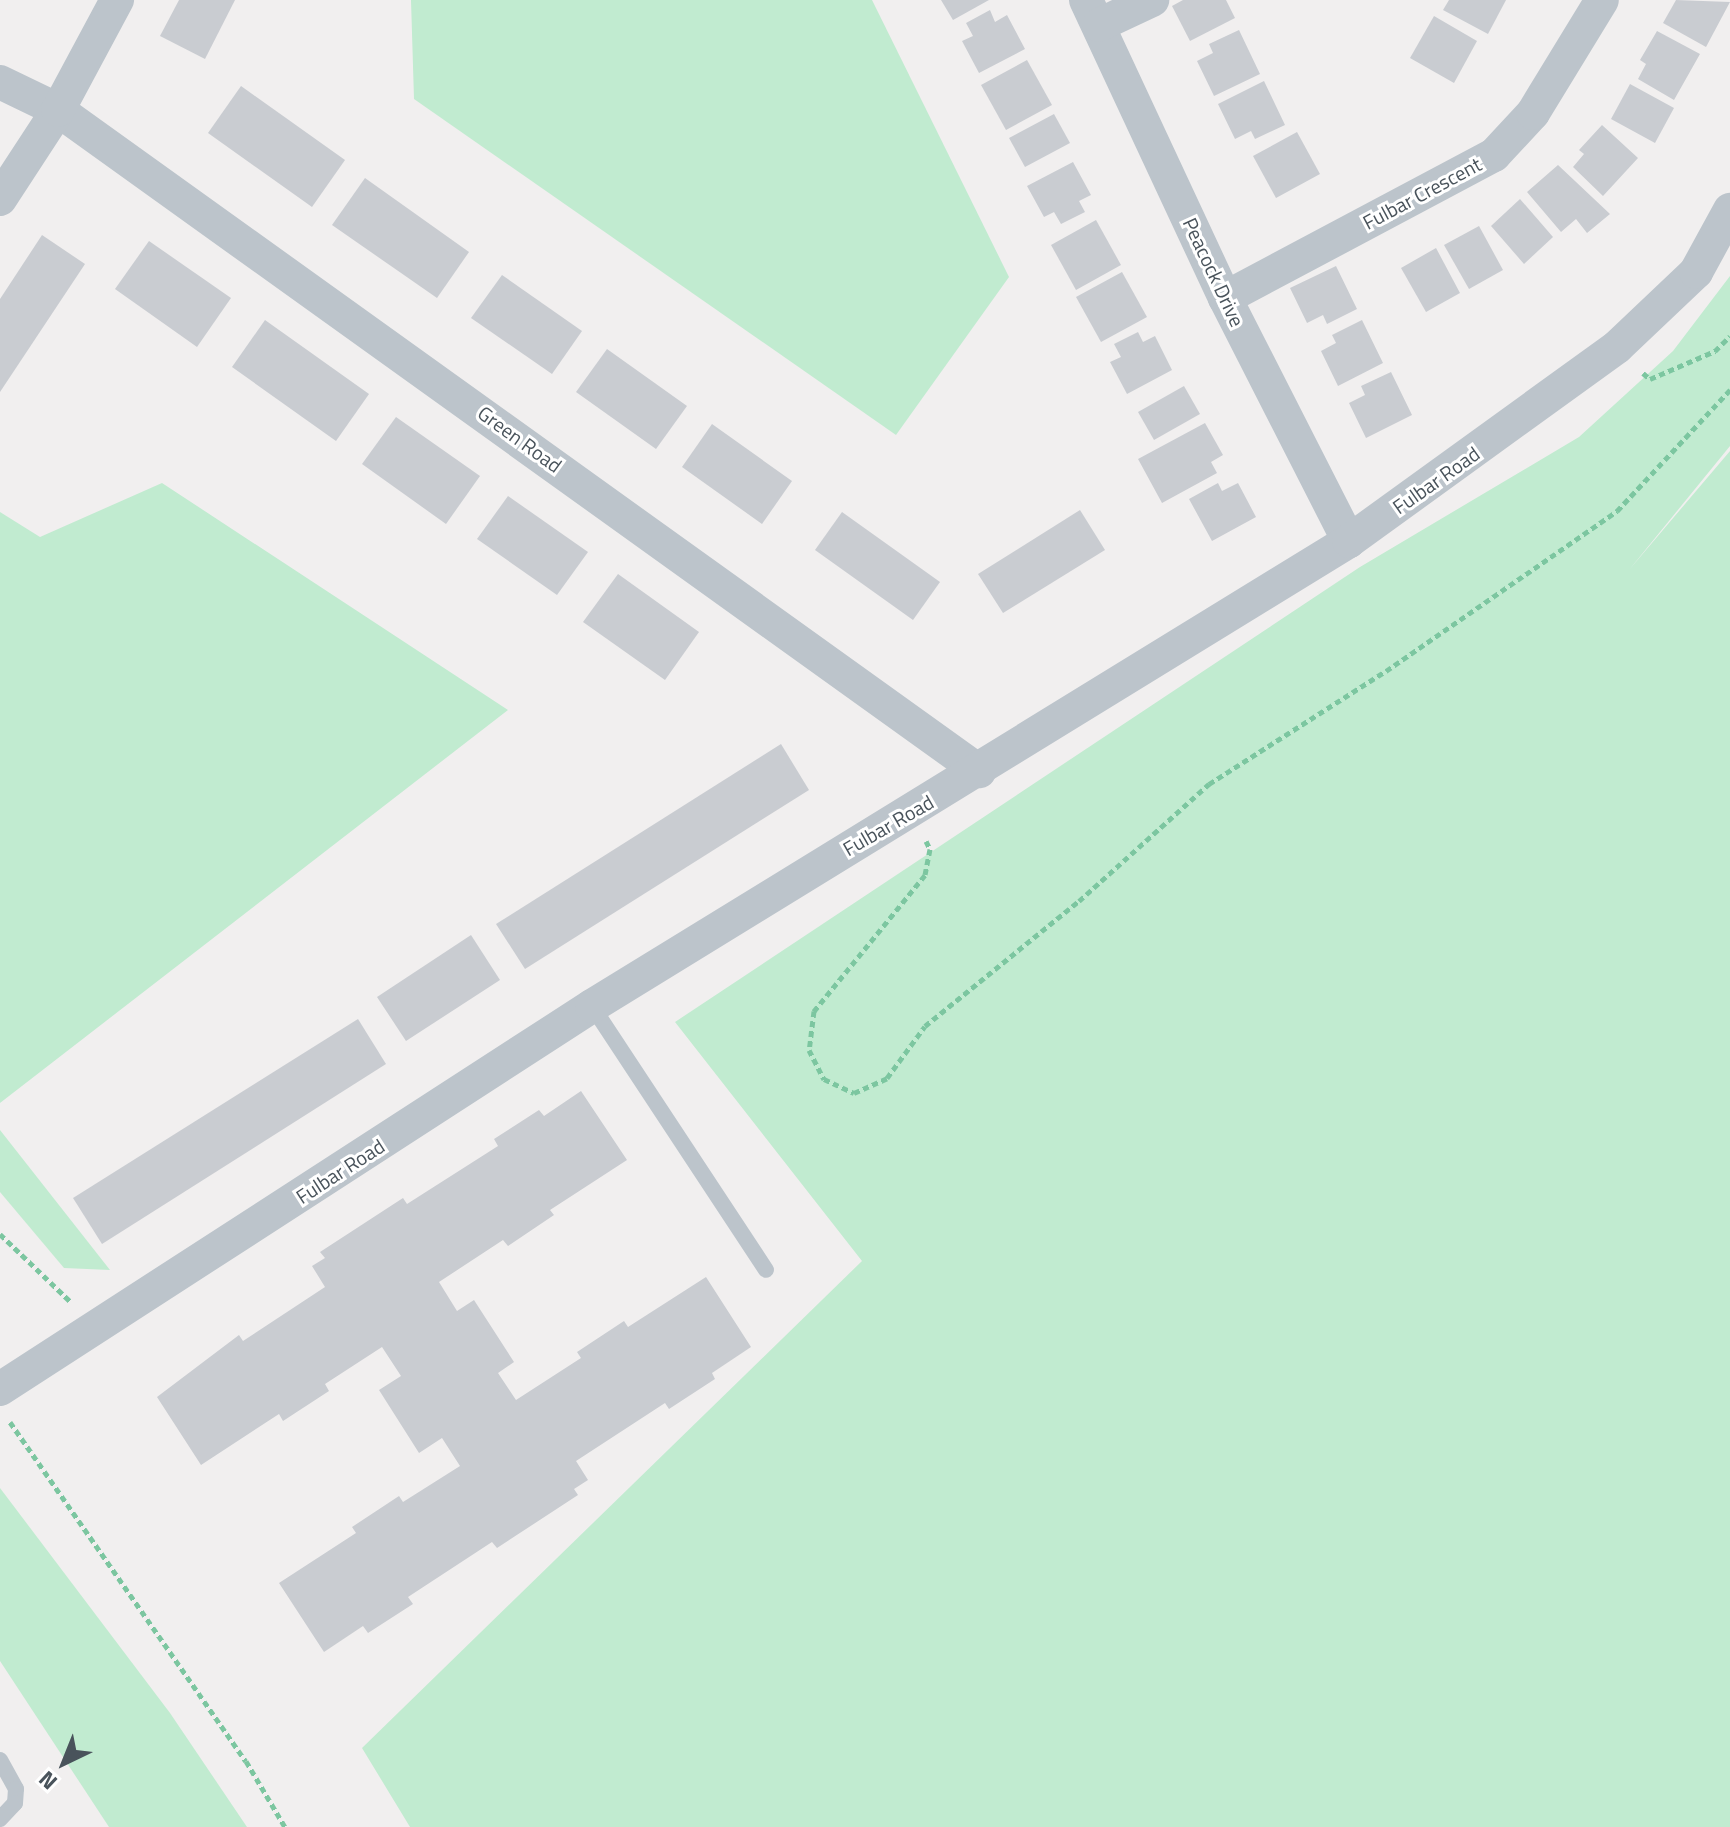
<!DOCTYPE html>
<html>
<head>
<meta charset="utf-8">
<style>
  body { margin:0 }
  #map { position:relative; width:1730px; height:1827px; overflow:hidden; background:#f1efef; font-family:"Titillium Web",sans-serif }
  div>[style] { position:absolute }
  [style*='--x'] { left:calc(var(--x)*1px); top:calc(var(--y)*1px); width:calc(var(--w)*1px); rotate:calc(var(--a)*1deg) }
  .green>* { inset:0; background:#c1ebd0 }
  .building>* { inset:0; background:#c9ccd1 }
  .path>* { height:5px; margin-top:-2.5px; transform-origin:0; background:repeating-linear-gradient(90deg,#7cc6a0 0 6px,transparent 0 10px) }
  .lane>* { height:16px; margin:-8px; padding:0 8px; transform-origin:8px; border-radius:8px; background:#bcc4cb }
  .street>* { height:34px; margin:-17px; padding:0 17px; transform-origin:17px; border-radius:17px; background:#bcc4cb }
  span { translate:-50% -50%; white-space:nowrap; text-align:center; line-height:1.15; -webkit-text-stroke:6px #fff; paint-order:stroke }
  .street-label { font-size:20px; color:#49535b }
  .north { position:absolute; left:24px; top:1723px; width:80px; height:80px; -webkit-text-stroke:6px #fff; paint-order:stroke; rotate:223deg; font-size:22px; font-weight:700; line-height:32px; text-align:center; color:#49535b }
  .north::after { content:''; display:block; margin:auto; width:28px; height:36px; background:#49535b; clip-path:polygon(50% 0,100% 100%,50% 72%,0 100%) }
</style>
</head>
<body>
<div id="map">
  <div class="green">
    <div style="clip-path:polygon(411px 0,872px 0,1009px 277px,896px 435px,414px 99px)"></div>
    <div style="clip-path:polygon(1730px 276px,1730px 446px,1629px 570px,1730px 451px,1730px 1827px,410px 1827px,362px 1748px,862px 1261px,675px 1022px,1360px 567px,1579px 437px,1673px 351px)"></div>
    <div style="clip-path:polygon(162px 483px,508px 710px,0 1103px,0 512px,40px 537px)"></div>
    <div style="clip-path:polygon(0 1130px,110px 1270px,64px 1268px,0 1192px)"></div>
    <div style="clip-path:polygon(0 1488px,170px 1713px,247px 1827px,109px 1827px,0 1661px)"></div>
  </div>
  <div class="building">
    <div style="clip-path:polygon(179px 0,235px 0,205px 59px,160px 36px)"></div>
    <div style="clip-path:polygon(941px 0,989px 0,953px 20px)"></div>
    <div style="clip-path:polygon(1183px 0,1226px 0,1235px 18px,1190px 41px,1172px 6px)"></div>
    <div style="clip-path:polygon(1449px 0,1506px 0,1488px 34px,1443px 10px)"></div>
    <div style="clip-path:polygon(1676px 0,1730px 2px,1706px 47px,1663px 23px)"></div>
    <div style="clip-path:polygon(990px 10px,995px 22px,1007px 15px,1025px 49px,979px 73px,962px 41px,973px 36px,966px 23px)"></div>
    <div style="clip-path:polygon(1434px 16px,1477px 41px,1454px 83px,1410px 58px)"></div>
    <div style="clip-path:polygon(1239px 30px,1260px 74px,1214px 96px,1197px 61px,1213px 53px,1209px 44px)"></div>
    <div style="clip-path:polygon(1657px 31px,1700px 54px,1674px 100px,1638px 79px,1646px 64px,1640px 60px)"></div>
    <div style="clip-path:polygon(1027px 60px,1052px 105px,1006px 130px,981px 85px)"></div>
    <div style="clip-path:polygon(1264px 81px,1285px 125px,1255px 139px,1251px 131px,1235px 139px,1218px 104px)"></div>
    <div style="clip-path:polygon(1630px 84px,1674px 108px,1655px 143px,1611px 119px)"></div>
    <div style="clip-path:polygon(241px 86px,345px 160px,312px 207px,208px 133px)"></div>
    <div style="clip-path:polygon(1054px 114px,1070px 143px,1025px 167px,1009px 138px)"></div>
    <div style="clip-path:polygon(1602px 125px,1638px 158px,1603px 196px,1573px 167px,1584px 154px,1579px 150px)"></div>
    <div style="clip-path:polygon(1297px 132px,1320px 174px,1276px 198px,1253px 156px)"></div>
    <div style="clip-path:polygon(1073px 162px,1091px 195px,1079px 201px,1085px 212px,1061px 224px,1054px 212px,1044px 217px,1027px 186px)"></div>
    <div style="clip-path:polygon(1558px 165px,1610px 214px,1587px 233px,1576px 219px,1561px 232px,1527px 192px)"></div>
    <div style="clip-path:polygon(365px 178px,469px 252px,437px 298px,332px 225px)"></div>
    <div style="clip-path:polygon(1520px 199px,1553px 237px,1524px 264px,1491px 226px)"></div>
    <div style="clip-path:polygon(1096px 220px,1121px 265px,1076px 290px,1051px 245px)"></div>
    <div style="clip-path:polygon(1479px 226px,1503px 270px,1469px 289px,1444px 245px)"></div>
    <div style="clip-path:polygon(42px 235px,85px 264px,0 392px,0 299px)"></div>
    <div style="clip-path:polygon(149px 241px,231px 298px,197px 347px,115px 289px)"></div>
    <div style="clip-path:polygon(1436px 248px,1460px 293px,1426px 312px,1401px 268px)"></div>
    <div style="clip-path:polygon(1336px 266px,1357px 309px,1327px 324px,1323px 315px,1307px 323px,1290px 288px)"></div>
    <div style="clip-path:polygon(1122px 272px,1147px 317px,1101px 342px,1076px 297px)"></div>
    <div style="clip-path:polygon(502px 275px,582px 331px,552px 374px,471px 318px)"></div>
    <div style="clip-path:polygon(265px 320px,369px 394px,336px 441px,232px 367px)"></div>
    <div style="clip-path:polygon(1362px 320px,1383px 363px,1338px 386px,1321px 351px,1336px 343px,1332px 335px)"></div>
    <div style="clip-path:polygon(1138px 332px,1143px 342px,1155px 336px,1172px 370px,1127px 394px,1110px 362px,1121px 357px,1114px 344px)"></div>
    <div style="clip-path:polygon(607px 349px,687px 406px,656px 449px,576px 392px)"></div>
    <div style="clip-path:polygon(1391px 372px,1412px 415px,1366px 438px,1349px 403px,1365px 395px,1361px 386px)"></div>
    <div style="clip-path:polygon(1184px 386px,1200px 414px,1154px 440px,1138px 412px)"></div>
    <div style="clip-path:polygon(396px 417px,480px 476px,446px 524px,362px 464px)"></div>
    <div style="clip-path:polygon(1205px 423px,1223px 455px,1211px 462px,1217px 473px,1162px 503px,1138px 459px)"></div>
    <div style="clip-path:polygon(712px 424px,792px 481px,762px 524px,682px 467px)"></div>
    <div style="clip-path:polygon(1218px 483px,1222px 491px,1238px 483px,1256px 517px,1212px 541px,1189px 499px)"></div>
    <div style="clip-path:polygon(508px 496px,588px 552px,557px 595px,477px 539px)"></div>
    <div style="clip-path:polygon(1080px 510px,1105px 550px,1003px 613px,978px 574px)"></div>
    <div style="clip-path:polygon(842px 512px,940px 582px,913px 620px,815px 550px)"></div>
    <div style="clip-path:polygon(618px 574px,699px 632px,665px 680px,583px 622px)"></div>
    <div style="clip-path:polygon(781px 744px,809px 790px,525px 969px,496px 924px)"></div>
    <div style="clip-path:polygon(471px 935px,500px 980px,406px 1041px,377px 997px)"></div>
    <div style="clip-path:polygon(358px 1019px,386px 1064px,102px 1244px,73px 1198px)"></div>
    <div style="clip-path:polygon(581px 1091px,627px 1160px,550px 1210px,554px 1215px,508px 1246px,503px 1240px,439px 1282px,457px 1311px,474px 1300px,514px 1362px,498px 1373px,516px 1400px,581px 1358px,577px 1352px,624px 1321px,628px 1327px,706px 1277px,751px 1347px,712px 1373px,715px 1379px,669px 1409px,665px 1403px,576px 1461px,588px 1480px,574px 1489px,578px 1495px,497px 1548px,492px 1542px,408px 1597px,413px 1604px,368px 1633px,363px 1626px,324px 1652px,279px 1583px,356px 1533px,352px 1527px,399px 1496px,403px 1502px,460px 1466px,442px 1438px,419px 1453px,379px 1390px,401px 1376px,382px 1347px,325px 1384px,329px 1391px,283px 1421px,279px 1414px,201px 1465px,157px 1397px,239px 1335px,243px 1341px,325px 1287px,312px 1266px,325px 1258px,320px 1252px,403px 1198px,407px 1204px,498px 1146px,494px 1139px,539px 1110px,544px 1116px)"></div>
  </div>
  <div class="path">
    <div style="--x:1643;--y:373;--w:9;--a:41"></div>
    <div style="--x:1650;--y:379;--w:71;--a:-23.3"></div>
    <div style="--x:1715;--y:351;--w:21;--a:-45"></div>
    <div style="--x:926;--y:841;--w:9;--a:63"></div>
    <div style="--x:930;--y:849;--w:26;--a:101"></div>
    <div style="--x:925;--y:875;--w:176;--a:129.2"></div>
    <div style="--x:814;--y:1011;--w:39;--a:97"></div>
    <div style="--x:809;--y:1050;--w:33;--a:63"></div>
    <div style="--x:824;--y:1079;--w:33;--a:25"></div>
    <div style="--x:854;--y:1093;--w:36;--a:-24"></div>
    <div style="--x:887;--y:1078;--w:64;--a:-53.8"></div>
    <div style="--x:925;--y:1026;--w:198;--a:-39.1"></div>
    <div style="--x:1079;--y:901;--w:175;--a:-42"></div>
    <div style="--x:1209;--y:784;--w:210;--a:-32.6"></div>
    <div style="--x:1386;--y:671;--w:281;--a:-34.7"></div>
    <div style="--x:1617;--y:511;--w:166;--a:-47"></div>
    <div style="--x:0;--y:1234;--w:98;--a:43.8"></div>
    <div style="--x:10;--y:1422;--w:413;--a:55.2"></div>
    <div style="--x:246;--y:1761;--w:77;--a:59.4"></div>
  </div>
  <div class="lane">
    <div style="--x:592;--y:1006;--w:316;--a:56.6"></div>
    <div style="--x:0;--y:1760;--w:33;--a:61"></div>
    <div style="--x:16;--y:1789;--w:14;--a:94"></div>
    <div style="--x:15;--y:1803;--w:22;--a:133"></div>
  </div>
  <div class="street">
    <div style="--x:1086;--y:0;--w:329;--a:65"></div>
    <div style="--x:1225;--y:298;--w:273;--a:63"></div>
    <div style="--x:1099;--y:25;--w:59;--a:-25.3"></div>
    <div style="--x:0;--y:82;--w:64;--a:25.8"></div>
    <div style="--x:58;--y:110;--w:1134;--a:35.67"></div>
    <div style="--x:0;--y:199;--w:106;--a:-56.9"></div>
    <div style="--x:58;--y:110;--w:125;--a:-61.8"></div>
    <div style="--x:1225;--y:298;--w:305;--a:-28"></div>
    <div style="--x:1494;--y:155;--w:57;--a:-47.1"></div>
    <div style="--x:1533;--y:113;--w:132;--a:-58.6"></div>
    <div style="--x:0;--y:1389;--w:705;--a:-32.9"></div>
    <div style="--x:592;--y:1006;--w:888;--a:-31.56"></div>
    <div style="--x:1349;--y:541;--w:331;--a:-35.9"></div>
    <div style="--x:1617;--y:347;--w:109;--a:-43.5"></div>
    <div style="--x:1696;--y:272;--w:71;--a:-61.3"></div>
  </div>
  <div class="street-label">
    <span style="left:1422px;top:193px;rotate:-28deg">Fulbar Crescent</span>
    <span style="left:1214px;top:272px;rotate:65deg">Peacock Drive</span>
    <span style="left:520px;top:439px;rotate:36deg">Green Road</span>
    <span style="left:1436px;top:480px;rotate:-35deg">Fulbar Road</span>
    <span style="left:888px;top:825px;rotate:-30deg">Fulbar Road</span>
    <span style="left:340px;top:1171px;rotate:-33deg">Fulbar Road</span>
  </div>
  <div class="north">N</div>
</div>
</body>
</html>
